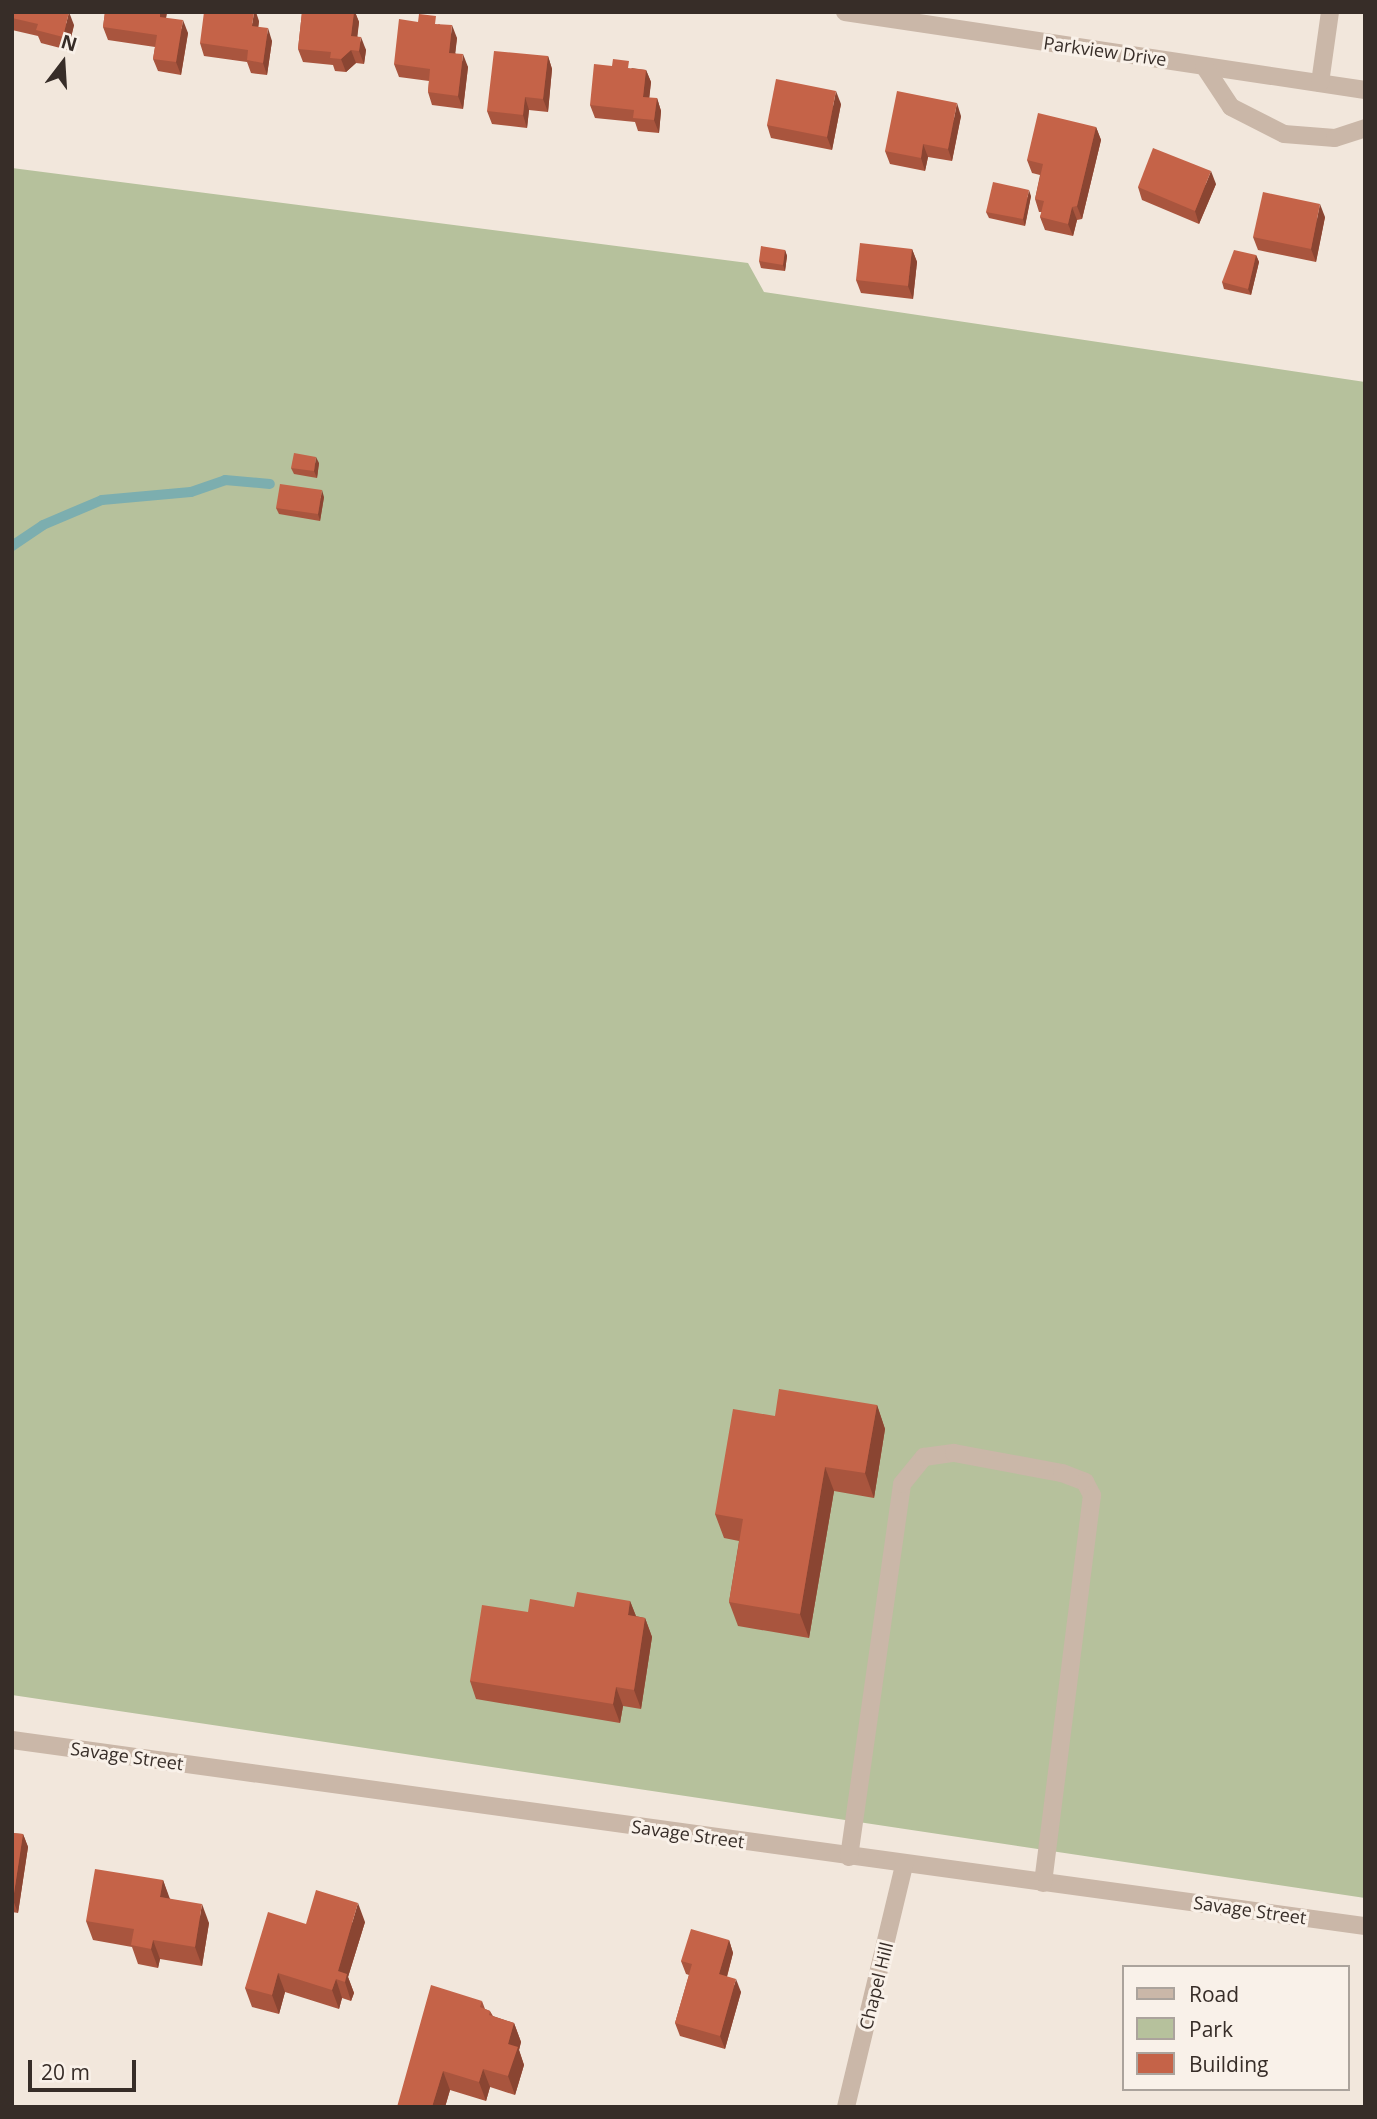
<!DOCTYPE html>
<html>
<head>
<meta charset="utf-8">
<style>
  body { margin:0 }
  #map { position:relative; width:1377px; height:2119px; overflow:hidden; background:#f2e7dc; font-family:"Open Sans",sans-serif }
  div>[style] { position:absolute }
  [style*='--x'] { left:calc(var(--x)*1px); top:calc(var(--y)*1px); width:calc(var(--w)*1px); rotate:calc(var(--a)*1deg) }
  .green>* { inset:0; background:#b6c19c }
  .stream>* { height:10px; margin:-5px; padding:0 5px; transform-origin:5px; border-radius:5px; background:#7caeaf }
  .minor>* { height:18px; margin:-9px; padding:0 9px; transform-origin:9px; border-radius:9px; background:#cab7a8 }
  .wall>* { inset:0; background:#a9553e }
  .shaded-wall>* { inset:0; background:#8a4532 }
  .building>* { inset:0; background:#c56348 }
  span { translate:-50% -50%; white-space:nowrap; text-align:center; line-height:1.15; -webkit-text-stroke:6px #f9f1e9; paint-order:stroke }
  .street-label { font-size:18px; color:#372d28 }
  .frame { position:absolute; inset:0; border:14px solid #372d28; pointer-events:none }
  .legend { position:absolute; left:1122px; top:1965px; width:228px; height:126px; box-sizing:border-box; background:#f9f1e9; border:2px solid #aba39c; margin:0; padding:9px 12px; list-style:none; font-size:21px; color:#372d28 }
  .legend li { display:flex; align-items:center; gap:14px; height:35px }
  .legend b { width:35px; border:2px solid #aba39c }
  .north { position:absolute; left:28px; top:28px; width:70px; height:70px; -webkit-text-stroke:5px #f9f1e9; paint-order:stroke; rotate:17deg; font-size:19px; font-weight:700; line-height:28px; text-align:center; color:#372d28 }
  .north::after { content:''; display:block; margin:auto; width:24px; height:32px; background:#372d28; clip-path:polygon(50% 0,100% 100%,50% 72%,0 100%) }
  .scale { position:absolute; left:28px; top:2060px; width:108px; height:32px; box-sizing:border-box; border:4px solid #372d28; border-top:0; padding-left:9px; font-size:21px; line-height:24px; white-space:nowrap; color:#372d28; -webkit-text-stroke:5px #f9f1e9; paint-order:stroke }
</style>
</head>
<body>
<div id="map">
  <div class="green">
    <div style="clip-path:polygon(12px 168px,748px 263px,764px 292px,1365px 382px,1365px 1898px,12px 1695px)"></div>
  </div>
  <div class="stream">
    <div style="--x:12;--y:546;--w:37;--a:-34"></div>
    <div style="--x:43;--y:525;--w:64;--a:-23"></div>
    <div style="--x:102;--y:500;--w:89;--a:-5.1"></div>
    <div style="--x:191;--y:492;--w:36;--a:-19"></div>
    <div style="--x:225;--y:480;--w:45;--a:5.1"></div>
  </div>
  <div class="minor">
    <div style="--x:845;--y:12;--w:526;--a:8.53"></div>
    <div style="--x:1204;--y:66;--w:49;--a:56.6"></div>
    <div style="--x:1231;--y:107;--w:59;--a:27"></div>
    <div style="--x:1284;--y:134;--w:51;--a:4.5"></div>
    <div style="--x:1335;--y:138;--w:32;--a:-18"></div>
    <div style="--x:1320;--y:83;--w:72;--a:-82"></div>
    <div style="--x:12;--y:1740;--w:1366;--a:7.83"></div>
    <div style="--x:849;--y:1857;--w:377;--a:-81.9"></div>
    <div style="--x:902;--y:1484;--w:35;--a:-51"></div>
    <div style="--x:924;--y:1457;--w:30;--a:-8"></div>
    <div style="--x:954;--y:1453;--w:110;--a:10.5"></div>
    <div style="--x:1062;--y:1473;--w:25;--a:21"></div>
    <div style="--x:1085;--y:1482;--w:15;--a:62"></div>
    <div style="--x:1092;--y:1495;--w:391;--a:97.2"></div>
    <div style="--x:846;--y:2107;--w:249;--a:-76.5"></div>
  </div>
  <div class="wall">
    <div style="clip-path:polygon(12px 12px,74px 25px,68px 50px,41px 43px,38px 36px,12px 30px)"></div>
    <div style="clip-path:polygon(105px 12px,167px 12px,166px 18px,188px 33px,181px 75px,158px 71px,153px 59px,155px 47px,108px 40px,103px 27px)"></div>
    <div style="clip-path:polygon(302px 12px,355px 12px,359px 22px,357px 36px,366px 50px,364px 64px,356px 63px,346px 72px,335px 71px,333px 65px,303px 62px,298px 49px)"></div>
    <div style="clip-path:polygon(259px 21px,258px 27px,272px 41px,267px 75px,251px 73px,247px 62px,204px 56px,200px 43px)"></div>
    <div style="clip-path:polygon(439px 24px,457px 38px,455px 53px,468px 67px,463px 109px,432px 105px,428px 92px,429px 81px,399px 77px,394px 64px)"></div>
    <div style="clip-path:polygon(548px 56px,552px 69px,548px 112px,529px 110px,527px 128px,492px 124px,487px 111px)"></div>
    <div style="clip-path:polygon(632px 68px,646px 70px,651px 82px,649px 98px,657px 98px,661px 111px,659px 133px,638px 131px,635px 122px,595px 118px,590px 105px)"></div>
    <div style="clip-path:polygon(841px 104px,832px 150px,771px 138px,767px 125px)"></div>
    <div style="clip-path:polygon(961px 116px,952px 161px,928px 157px,925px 171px,890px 164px,885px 151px)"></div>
    <div style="clip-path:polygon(1096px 127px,1101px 140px,1082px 219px,1077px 220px,1073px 236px,1045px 230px,1040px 217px,1042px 212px,1039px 212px,1035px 199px,1040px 175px,1032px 173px,1027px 160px)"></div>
    <div style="clip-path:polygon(1216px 184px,1199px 224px,1142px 200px,1138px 187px)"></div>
    <div style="clip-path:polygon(1031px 196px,1025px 226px,989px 218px,986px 212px)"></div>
    <div style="clip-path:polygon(1325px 217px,1316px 262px,1258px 250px,1253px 237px)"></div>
    <div style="clip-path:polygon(912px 249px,917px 262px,913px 299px,861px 293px,856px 280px)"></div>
    <div style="clip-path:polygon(785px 250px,787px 256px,785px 271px,761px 268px,759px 261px)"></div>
    <div style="clip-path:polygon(1256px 255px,1259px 262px,1251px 295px,1224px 289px,1222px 282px)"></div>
    <div style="clip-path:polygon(319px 463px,317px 478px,294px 474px,291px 468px)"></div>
    <div style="clip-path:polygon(324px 497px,320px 521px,279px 514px,276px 508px)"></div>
    <div style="clip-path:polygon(877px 1405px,885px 1429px,874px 1498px,834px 1491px,809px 1638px,738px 1626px,729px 1602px,739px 1541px,724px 1538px,715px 1514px,775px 1416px)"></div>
    <div style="clip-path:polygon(630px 1601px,636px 1616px,645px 1618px,652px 1637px,641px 1709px,623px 1706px,620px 1723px,476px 1699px,470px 1681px,528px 1612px)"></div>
    <div style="clip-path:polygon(12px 1833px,23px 1834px,28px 1847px,18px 1913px,12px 1912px)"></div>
    <div style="clip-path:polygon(163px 1880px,169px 1898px,209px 1923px,202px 1966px,160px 1959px,158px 1968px,138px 1964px,132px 1947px,93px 1940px,86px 1921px)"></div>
    <div style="clip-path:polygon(365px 1922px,348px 1977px,354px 1993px,351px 2001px,342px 1998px,339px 2009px,285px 1992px,279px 2014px,252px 2007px,245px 1988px,306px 1924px)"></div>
    <div style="clip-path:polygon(729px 1940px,733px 1953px,727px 1977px,741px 1992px,725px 2049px,680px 2036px,675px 2023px,689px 1975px,686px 1974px,681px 1961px)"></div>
    <div style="clip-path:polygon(482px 2001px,485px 2009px,490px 2011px,493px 2016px,514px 2023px,521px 2042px,519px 2050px,524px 2065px,515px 2095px,490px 2087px,486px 2101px,450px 2090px,445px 2107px,397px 2107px)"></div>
  </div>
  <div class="shaded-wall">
    <div style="clip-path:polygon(69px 12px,74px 25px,68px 50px,63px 37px)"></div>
    <div style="clip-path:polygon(160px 12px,167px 12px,164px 30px,160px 17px)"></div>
    <div style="clip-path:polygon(254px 12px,256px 12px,259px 21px,257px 39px,252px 26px)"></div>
    <div style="clip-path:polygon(354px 12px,355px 12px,359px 22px,356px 49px,351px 36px)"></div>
    <div style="clip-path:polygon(183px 20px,188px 33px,181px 75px,176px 62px)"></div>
    <div style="clip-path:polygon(452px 25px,457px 38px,454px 65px,449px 53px)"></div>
    <div style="clip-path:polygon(268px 28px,272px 41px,267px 75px,263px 63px)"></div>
    <div style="clip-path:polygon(361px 37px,366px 50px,364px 64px,359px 51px)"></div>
    <div style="clip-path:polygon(351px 50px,356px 63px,346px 72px,341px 59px)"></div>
    <div style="clip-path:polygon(463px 54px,468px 67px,463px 109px,458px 96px)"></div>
    <div style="clip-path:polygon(548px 56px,552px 69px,548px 112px,543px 99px)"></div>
    <div style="clip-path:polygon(646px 70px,651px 82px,648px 110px,643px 97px)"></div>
    <div style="clip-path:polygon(836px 91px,841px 104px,832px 150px,827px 137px)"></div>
    <div style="clip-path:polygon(525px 97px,529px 110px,527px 128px,523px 115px)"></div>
    <div style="clip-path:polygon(657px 98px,661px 111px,659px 133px,654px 120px)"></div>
    <div style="clip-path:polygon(957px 103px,961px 116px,952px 161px,948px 149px)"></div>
    <div style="clip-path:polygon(1096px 127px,1101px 140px,1082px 219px,1077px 206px)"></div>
    <div style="clip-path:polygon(923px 144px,928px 157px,925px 171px,921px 158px)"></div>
    <div style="clip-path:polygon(1211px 171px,1216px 184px,1199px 224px,1195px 211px)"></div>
    <div style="clip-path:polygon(1029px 190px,1031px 196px,1025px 226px,1023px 219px)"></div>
    <div style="clip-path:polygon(1320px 204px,1325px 217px,1316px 262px,1311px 249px)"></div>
    <div style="clip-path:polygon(1072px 207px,1077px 220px,1073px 236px,1068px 224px)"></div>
    <div style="clip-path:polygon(912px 249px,917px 262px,913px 299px,908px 286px)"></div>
    <div style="clip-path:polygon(785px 250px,787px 256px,785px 271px,783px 265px)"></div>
    <div style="clip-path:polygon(1256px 255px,1259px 262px,1251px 295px,1248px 289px)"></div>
    <div style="clip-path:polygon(316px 457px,319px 463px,317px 478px,314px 471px)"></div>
    <div style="clip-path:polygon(322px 490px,324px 497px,320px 521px,318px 514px)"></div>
    <div style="clip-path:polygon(877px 1405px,885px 1429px,874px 1498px,865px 1473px)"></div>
    <div style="clip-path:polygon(825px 1467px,834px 1491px,809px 1638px,800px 1614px)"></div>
    <div style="clip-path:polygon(630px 1601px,637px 1619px,628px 1615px)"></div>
    <div style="clip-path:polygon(645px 1618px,652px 1637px,641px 1709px,634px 1690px)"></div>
    <div style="clip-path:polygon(616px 1687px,623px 1706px,620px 1723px,613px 1704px)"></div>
    <div style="clip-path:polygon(23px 1834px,28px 1847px,18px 1913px,13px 1900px)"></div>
    <div style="clip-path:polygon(163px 1880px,170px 1899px,160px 1897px)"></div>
    <div style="clip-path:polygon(358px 1903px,365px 1922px,348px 1977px,354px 1993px,351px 2001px,345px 1982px,338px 1971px)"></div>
    <div style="clip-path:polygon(202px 1904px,209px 1923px,202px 1966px,195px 1947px)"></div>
    <div style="clip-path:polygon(153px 1940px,160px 1959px,158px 1968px,151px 1949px)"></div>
    <div style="clip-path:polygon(729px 1940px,733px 1953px,724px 1987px,719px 1974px)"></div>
    <div style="clip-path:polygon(278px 1973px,285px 1992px,279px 2014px,272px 1995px)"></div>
    <div style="clip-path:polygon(336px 1979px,342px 1998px,339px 2009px,332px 1990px)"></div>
    <div style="clip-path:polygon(736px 1979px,741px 1992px,725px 2049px,720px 2036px)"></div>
    <div style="clip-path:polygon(514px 2023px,521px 2042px,519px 2050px,524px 2065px,515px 2095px,508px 2076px,508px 2044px)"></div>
    <div style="clip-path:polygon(483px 2069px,490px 2087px,486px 2101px,479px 2082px)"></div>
    <div style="clip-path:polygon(443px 2071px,450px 2090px,445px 2107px,432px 2107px)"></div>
  </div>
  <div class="building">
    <div style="clip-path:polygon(12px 12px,69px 12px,63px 37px,36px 30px,38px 24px,12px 18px)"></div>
    <div style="clip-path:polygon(105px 12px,160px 12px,160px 17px,183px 20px,176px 62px,153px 59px,157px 35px,103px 27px)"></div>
    <div style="clip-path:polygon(204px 12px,254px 12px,252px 26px,268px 28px,263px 63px,247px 60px,248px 50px,200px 43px)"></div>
    <div style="clip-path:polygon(302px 12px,354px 12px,351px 36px,361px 37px,359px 51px,351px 50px,341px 59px,330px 58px,331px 52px,298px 49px)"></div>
    <div style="clip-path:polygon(419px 14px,436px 16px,435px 24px,452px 25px,449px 53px,463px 54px,458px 96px,428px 92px,430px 69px,394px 64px,399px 19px,418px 22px)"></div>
    <div style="clip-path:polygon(494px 51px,548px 56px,543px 99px,525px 97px,523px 115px,487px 111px)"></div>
    <div style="clip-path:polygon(613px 59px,629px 61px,628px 68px,646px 70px,643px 97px,657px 98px,654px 120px,633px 118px,634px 110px,590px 105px,594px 64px,612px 66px)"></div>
    <div style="clip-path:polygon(776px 79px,836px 91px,827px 137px,767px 125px)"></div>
    <div style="clip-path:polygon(897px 91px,957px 103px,948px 149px,923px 144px,921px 158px,885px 151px)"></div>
    <div style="clip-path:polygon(1038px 113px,1096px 127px,1077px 206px,1072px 207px,1068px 224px,1040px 217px,1044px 201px,1035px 199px,1043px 164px,1027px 160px)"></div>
    <div style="clip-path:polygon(1153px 148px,1211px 171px,1195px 211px,1138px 187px)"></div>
    <div style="clip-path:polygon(993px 182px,1029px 190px,1023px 219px,986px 212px)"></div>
    <div style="clip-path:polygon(1263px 192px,1320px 204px,1311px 249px,1253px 237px)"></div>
    <div style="clip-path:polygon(860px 243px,912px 249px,908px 286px,856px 280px)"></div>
    <div style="clip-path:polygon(761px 246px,785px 250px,783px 265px,759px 261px)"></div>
    <div style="clip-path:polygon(1234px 250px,1256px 255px,1248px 289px,1222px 282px)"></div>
    <div style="clip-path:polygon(294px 453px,316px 457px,314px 471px,291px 468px)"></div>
    <div style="clip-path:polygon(280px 484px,322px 490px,318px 514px,276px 508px)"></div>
    <div style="clip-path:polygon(779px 1389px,877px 1405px,865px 1473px,825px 1467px,800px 1614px,729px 1602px,743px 1519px,715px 1514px,733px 1409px,775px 1416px)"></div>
    <div style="clip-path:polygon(577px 1592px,630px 1601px,628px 1615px,645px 1618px,634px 1690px,616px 1687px,613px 1704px,470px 1681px,482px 1605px,528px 1612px,530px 1599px,574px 1607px)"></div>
    <div style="clip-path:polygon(12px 1833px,23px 1834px,13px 1900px,12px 1900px)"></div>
    <div style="clip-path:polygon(95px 1869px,163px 1880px,160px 1897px,202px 1904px,195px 1947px,153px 1940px,151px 1949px,131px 1945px,134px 1929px,86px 1921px)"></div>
    <div style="clip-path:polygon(316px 1890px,358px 1903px,338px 1971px,347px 1974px,345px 1982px,336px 1979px,332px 1990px,278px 1973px,272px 1995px,245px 1988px,268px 1912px,306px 1924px)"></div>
    <div style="clip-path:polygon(691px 1929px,729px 1940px,719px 1974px,736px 1979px,720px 2036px,675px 2023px,692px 1964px,681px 1961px)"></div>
    <div style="clip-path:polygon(431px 1985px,482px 2001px,480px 2007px,490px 2011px,489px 2015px,514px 2023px,508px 2044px,518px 2047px,508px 2076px,483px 2069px,479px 2082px,443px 2071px,432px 2107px,397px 2107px)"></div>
  </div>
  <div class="street-label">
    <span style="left:1105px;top:51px;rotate:8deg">Parkview Drive</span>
    <span style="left:127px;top:1756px;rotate:8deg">Savage Street</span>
    <span style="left:688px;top:1834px;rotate:8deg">Savage Street</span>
    <span style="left:1250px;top:1910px;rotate:8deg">Savage Street</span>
    <span style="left:876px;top:1986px;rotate:-76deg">Chapel Hill</span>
  </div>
  <div class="frame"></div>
  <ul class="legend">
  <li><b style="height:9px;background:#cab7a8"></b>Road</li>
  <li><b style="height:19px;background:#b6c19c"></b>Park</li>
  <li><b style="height:19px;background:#c56348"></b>Building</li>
  </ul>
  <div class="north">N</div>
  <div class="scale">20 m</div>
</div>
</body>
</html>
